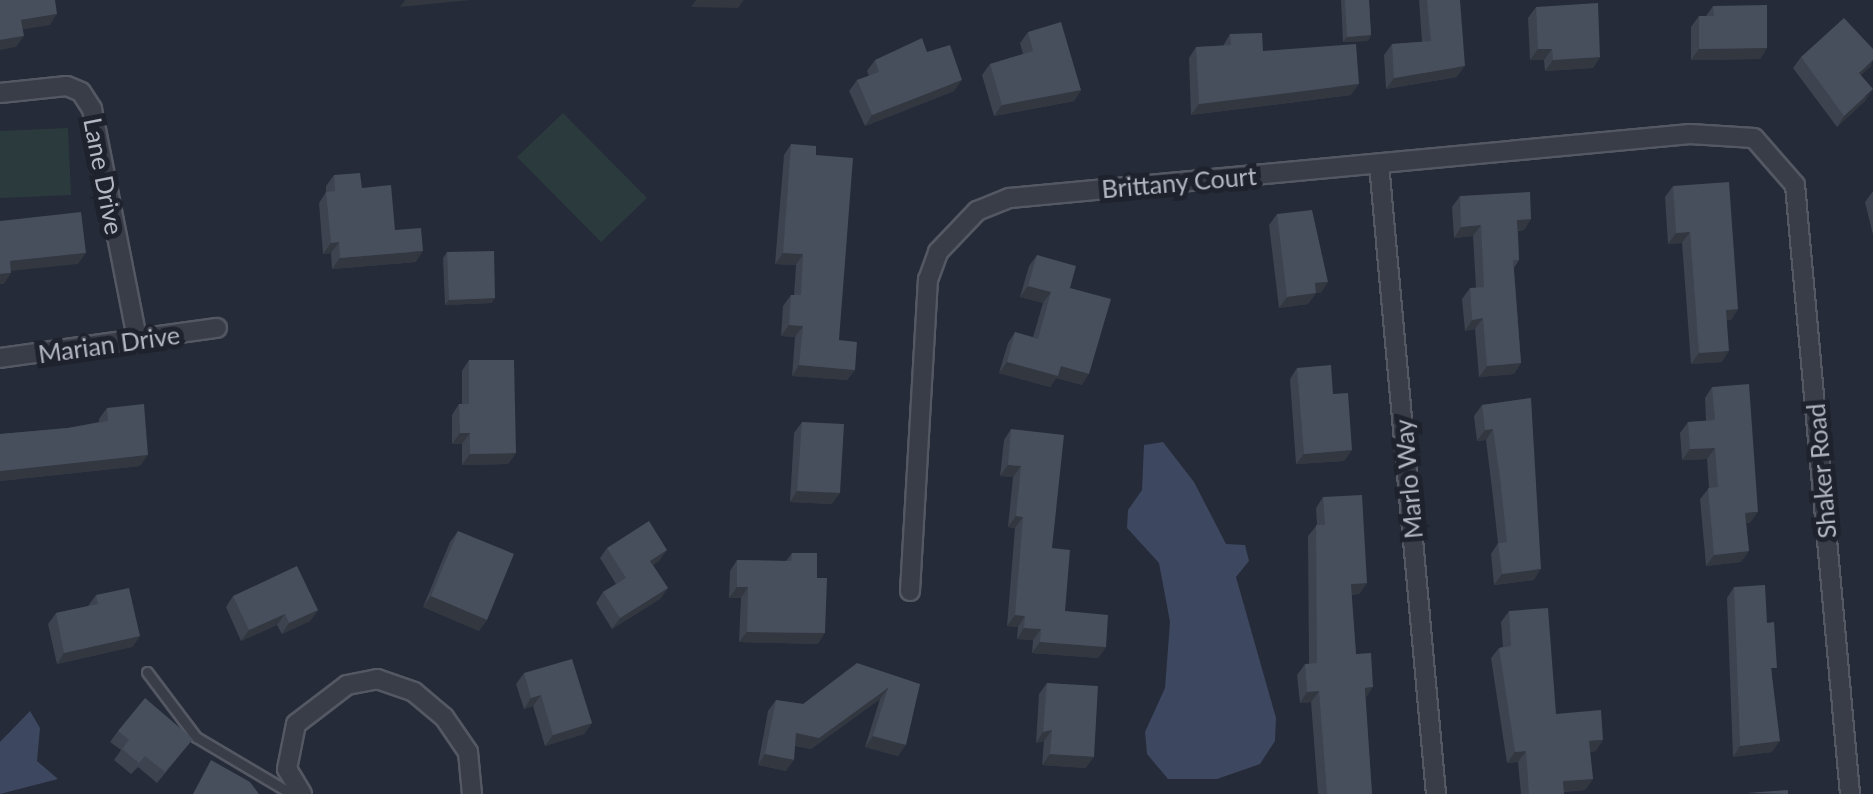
<!DOCTYPE html>
<html>
<head>
<meta charset="utf-8">
<style>
  body { margin:0 }
  #map { position:relative; width:1873px; height:794px; overflow:hidden; background:#252b38; font-family:Lato,sans-serif }
  div>[style] { position:absolute }
  [style*='--x'] { left:calc(var(--x)*1px); top:calc(var(--y)*1px); width:calc(var(--w)*1px); rotate:calc(var(--a)*1deg) }
  .green>* { inset:0; background:#2b3b3d }
  .water>* { inset:0; background:#3d475f }
  .roads { filter:drop-shadow(2px 0 #545863) drop-shadow(-2px 0 #545863) drop-shadow(0 2px #545863) drop-shadow(0 -2px #545863) }
  .service>* { height:9px; margin:-4.5px; padding:0 4.5px; transform-origin:4.5px; border-radius:4.5px; background:#393d48 }
  .minor>* { height:18px; margin:-9px; padding:0 9px; transform-origin:9px; border-radius:9px; background:#393d48 }
  .wall>* { inset:0; background:#3d434f }
  .shaded-wall>* { inset:0; background:#323740 }
  .building>* { inset:0; background:#474e5c }
  span { translate:-50% -50%; white-space:nowrap; text-align:center; line-height:1.15; -webkit-text-stroke:10px #1e222d; paint-order:stroke }
  .street-label { font-size:25px; color:#b4b8c4 }
</style>
</head>
<body>
<div id="map">
  <div class="green">
    <div style="clip-path:polygon(563px 113px,647px 198px,601px 242px,517px 157px)"></div>
    <div style="clip-path:polygon(68px 128px,71px 195px,0 198px,0 131px)"></div>
  </div>
  <div class="water">
    <div style="clip-path:polygon(1163px 442px,1194px 482px,1226px 544px,1245px 545px,1249px 561px,1236px 577px,1276px 718px,1275px 741px,1260px 764px,1217px 779px,1168px 779px,1147px 754px,1145px 732px,1165px 688px,1170px 622px,1159px 563px,1127px 528px,1128px 510px,1142px 490px,1144px 445px)"></div>
    <div style="clip-path:polygon(30px 711px,40px 728px,37px 761px,58px 779px,0 794px,0 742px)"></div>
  </div>
  <div class="roads">
    <div class="service">
      <div style="--x:147;--y:672;--w:81;--a:53"></div>
      <div style="--x:196;--y:737;--w:112;--a:30.7"></div>
    </div>
    <div class="minor">
      <div style="--x:0;--y:93;--w:67;--a:-6"></div>
      <div style="--x:67;--y:86;--w:15;--a:23"></div>
      <div style="--x:81;--y:92;--w:20;--a:57"></div>
      <div style="--x:92;--y:109;--w:238;--a:78.9"></div>
      <div style="--x:1379;--y:164;--w:633;--a:84.83"></div>
      <div style="--x:0;--y:358;--w:219;--a:-7.9"></div>
      <div style="--x:910;--y:591;--w:312;--a:-86.7"></div>
      <div style="--x:928;--y:280;--w:30;--a:-70"></div>
      <div style="--x:938;--y:252;--w:57;--a:-46.4"></div>
      <div style="--x:977;--y:211;--w:35;--a:-22"></div>
      <div style="--x:1010;--y:198;--w:683;--a:-5.38"></div>
      <div style="--x:1690;--y:134;--w:64;--a:3.6"></div>
      <div style="--x:1754;--y:138;--w:62;--a:48.9"></div>
      <div style="--x:1795;--y:185;--w:611;--a:84.84"></div>
      <div style="--x:302;--y:794;--w:29;--a:-121"></div>
      <div style="--x:287;--y:769;--w:46;--a:-78.7"></div>
      <div style="--x:296;--y:724;--w:64;--a:-37.4"></div>
      <div style="--x:347;--y:685;--w:31;--a:-11"></div>
      <div style="--x:377;--y:679;--w:39;--a:19"></div>
      <div style="--x:414;--y:692;--w:39;--a:40"></div>
      <div style="--x:444;--y:717;--w:42;--a:55.6"></div>
      <div style="--x:468;--y:752;--w:42;--a:84.6"></div>
    </div>
  </div>
  <div class="wall">
    <div style="clip-path:polygon(1341px 0,1369px 0,1371px 35px,1368px 41px,1343px 42px)"></div>
    <div style="clip-path:polygon(1419px 0,1460px 0,1457px 77px,1386px 89px,1384px 55px,1392px 44px,1422px 42px)"></div>
    <div style="clip-path:polygon(1713px 6px,1767px 48px,1760px 59px,1691px 60px,1691px 27px,1699px 16px,1706px 16px)"></div>
    <div style="clip-path:polygon(1536px 7px,1600px 57px,1593px 68px,1545px 71px,1544px 60px,1530px 60px,1528px 18px)"></div>
    <div style="clip-path:polygon(1028px 32px,1081px 90px,1074px 101px,994px 116px,982px 75px,990px 64px,1023px 54px,1020px 43px)"></div>
    <div style="clip-path:polygon(1230px 34px,1263px 51px,1351px 95px,1191px 115px,1189px 58px,1196px 47px,1223px 46px)"></div>
    <div style="clip-path:polygon(927px 52px,954px 91px,865px 126px,849px 91px,857px 80px,869px 76px,867px 71px,875px 60px)"></div>
    <div style="clip-path:polygon(1801px 57px,1871px 66px,1861px 75px,1866px 100px,1837px 127px,1793px 68px)"></div>
    <div style="clip-path:polygon(791px 144px,816px 155px,839px 340px,855px 370px,847px 380px,792px 376px,795px 337px,781px 336px,783px 306px,791px 295px,794px 295px,796px 265px,775px 264px,784px 155px)"></div>
    <div style="clip-path:polygon(334px 175px,362px 188px,395px 230px,416px 262px,332px 269px,331px 253px,323px 254px,319px 203px,326px 192px,326px 186px)"></div>
    <div style="clip-path:polygon(1673px 186px,1738px 309px,1731px 320px,1727px 320px,1722px 362px,1691px 364px,1682px 243px,1668px 244px,1665px 197px)"></div>
    <div style="clip-path:polygon(1873px 191px,1873px 235px,1865px 202px)"></div>
    <div style="clip-path:polygon(1460px 196px,1531px 219px,1524px 230px,1518px 231px,1519px 260px,1514px 268px,1521px 363px,1514px 374px,1479px 377px,1475px 329px,1465px 331px,1462px 299px,1470px 288px,1476px 288px,1473px 236px,1454px 238px,1452px 207px)"></div>
    <div style="clip-path:polygon(1277px 214px,1321px 293px,1316px 293px,1308px 304px,1279px 308px,1269px 225px)"></div>
    <div style="clip-path:polygon(447px 252px,495px 298px,491px 303px,445px 305px,443px 258px)"></div>
    <div style="clip-path:polygon(1037px 255px,1070px 288px,1082px 385px,1056px 378px,1050px 387px,999px 373px,1008px 343px,1015px 332px,1033px 337px,1043px 303px,1020px 297px,1029px 266px)"></div>
    <div style="clip-path:polygon(469px 360px,516px 453px,508px 464px,462px 465px,462px 444px,452px 444px,452px 415px,459px 404px,462px 404px,462px 371px)"></div>
    <div style="clip-path:polygon(1297px 368px,1333px 394px,1352px 450px,1344px 461px,1296px 464px,1290px 379px)"></div>
    <div style="clip-path:polygon(1712px 387px,1750px 523px,1746px 523px,1749px 551px,1741px 562px,1706px 566px,1700px 499px,1709px 488px,1707px 459px,1682px 460px,1680px 433px,1688px 422px,1706px 421px,1705px 398px)"></div>
    <div style="clip-path:polygon(1531px 398px,1534px 580px,1494px 585px,1491px 554px,1498px 543px,1492px 489px,1486px 440px,1477px 441px,1474px 416px,1482px 405px)"></div>
    <div style="clip-path:polygon(107px 408px,140px 466px,0 481px,0 434px,68px 428px,99px 422px,99px 419px)"></div>
    <div style="clip-path:polygon(802px 422px,832px 504px,790px 502px,794px 433px)"></div>
    <div style="clip-path:polygon(1011px 429px,1052px 548px,1065px 611px,1106px 647px,1098px 658px,1032px 653px,1033px 640px,1017px 639px,1018px 627px,1007px 626px,1015px 528px,1008px 527px,1013px 477px,1000px 476px,1004px 440px)"></div>
    <div style="clip-path:polygon(1323px 497px,1367px 583px,1359px 594px,1351px 595px,1356px 654px,1365px 698px,1372px 794px,1318px 794px,1311px 702px,1300px 703px,1297px 675px,1305px 664px,1309px 664px,1308px 536px,1317px 525px,1316px 508px)"></div>
    <div style="clip-path:polygon(458px 531px,479px 631px,423px 607px,450px 542px)"></div>
    <div style="clip-path:polygon(607px 548px,667px 550px,659px 561px,653px 565px,668px 588px,660px 599px,612px 629px,596px 603px,603px 592px,616px 584px,600px 558px)"></div>
    <div style="clip-path:polygon(792px 553px,817px 578px,818px 644px,739px 642px,741px 598px,729px 598px,730px 571px,737px 560px,786px 561px)"></div>
    <div style="clip-path:polygon(1734px 587px,1767px 623px,1772px 675px,1772px 752px,1733px 757px,1727px 598px)"></div>
    <div style="clip-path:polygon(96px 595px,140px 636px,132px 647px,57px 664px,48px 624px,56px 613px,88px 606px)"></div>
    <div style="clip-path:polygon(233px 596px,318px 610px,310px 621px,282px 634px,277px 625px,241px 641px,226px 607px)"></div>
    <div style="clip-path:polygon(1509px 611px,1556px 714px,1596px 751px,1590px 752px,1593px 779px,1585px 790px,1564px 792px,1564px 794px,1521px 794px,1518px 762px,1507px 763px,1491px 658px,1499px 648px,1503px 647px,1501px 622px)"></div>
    <div style="clip-path:polygon(524px 673px,592px 723px,584px 734px,545px 746px,533px 706px,524px 709px,516px 684px)"></div>
    <div style="clip-path:polygon(1047px 683px,1086px 768px,1042px 765px,1044px 741px,1036px 743px,1039px 694px)"></div>
    <div style="clip-path:polygon(920px 684px,898px 756px,865px 747px,880px 699px,811px 749px,795px 746px,786px 771px,758px 765px,768px 711px,776px 700px,803px 704px)"></div>
    <div style="clip-path:polygon(118px 731px,193px 739px,157px 783px,138px 767px,131px 774px,114px 760px,121px 750px,110px 742px)"></div>
  </div>
  <div class="shaded-wall">
    <div style="clip-path:polygon(405px 0,471px 0,400px 7px)"></div>
    <div style="clip-path:polygon(696px 0,744px 0,738px 8px,691px 7px)"></div>
    <div style="clip-path:polygon(57px 14px,50px 25px,13px 31px,21px 20px)"></div>
    <div style="clip-path:polygon(1371px 35px,1368px 41px,1343px 42px,1347px 37px)"></div>
    <div style="clip-path:polygon(24px 36px,16px 47px,0 50px,0 40px)"></div>
    <div style="clip-path:polygon(1767px 48px,1760px 59px,1691px 60px,1699px 49px)"></div>
    <div style="clip-path:polygon(1538px 49px,1552px 49px,1544px 60px,1530px 60px)"></div>
    <div style="clip-path:polygon(1600px 57px,1593px 68px,1545px 71px,1553px 60px)"></div>
    <div style="clip-path:polygon(1873px 60px,1871px 66px,1851px 84px,1859px 73px)"></div>
    <div style="clip-path:polygon(1465px 66px,1457px 77px,1386px 89px,1394px 78px)"></div>
    <div style="clip-path:polygon(962px 80px,954px 91px,865px 126px,872px 115px)"></div>
    <div style="clip-path:polygon(1359px 84px,1351px 95px,1191px 115px,1199px 104px)"></div>
    <div style="clip-path:polygon(1081px 90px,1074px 101px,994px 116px,1002px 105px)"></div>
    <div style="clip-path:polygon(1873px 90px,1866px 100px,1837px 127px,1844px 116px)"></div>
    <div style="clip-path:polygon(1531px 219px,1524px 230px,1509px 231px,1517px 220px)"></div>
    <div style="clip-path:polygon(1481px 225px,1473px 236px,1454px 238px,1461px 227px)"></div>
    <div style="clip-path:polygon(1690px 232px,1682px 243px,1668px 244px,1676px 233px)"></div>
    <div style="clip-path:polygon(339px 242px,331px 253px,323px 254px,331px 243px)"></div>
    <div style="clip-path:polygon(423px 251px,416px 262px,332px 269px,340px 258px)"></div>
    <div style="clip-path:polygon(86px 253px,78px 264px,2px 272px,10px 261px)"></div>
    <div style="clip-path:polygon(783px 253px,803px 254px,796px 265px,775px 264px)"></div>
    <div style="clip-path:polygon(11px 273px,4px 284px,0 284px,0 274px)"></div>
    <div style="clip-path:polygon(1328px 282px,1321px 293px,1316px 293px,1308px 304px,1279px 308px,1287px 297px,1315px 283px)"></div>
    <div style="clip-path:polygon(1028px 286px,1051px 292px,1043px 303px,1020px 297px)"></div>
    <div style="clip-path:polygon(495px 298px,491px 303px,445px 305px,449px 300px)"></div>
    <div style="clip-path:polygon(1738px 309px,1731px 320px,1719px 321px,1726px 310px)"></div>
    <div style="clip-path:polygon(1483px 318px,1475px 329px,1465px 331px,1472px 320px)"></div>
    <div style="clip-path:polygon(789px 325px,803px 326px,795px 337px,781px 336px)"></div>
    <div style="clip-path:polygon(1729px 351px,1722px 362px,1691px 364px,1699px 353px)"></div>
    <div style="clip-path:polygon(1007px 362px,1061px 366px,1089px 374px,1082px 385px,1056px 378px,1050px 387px,999px 373px)"></div>
    <div style="clip-path:polygon(1521px 363px,1514px 374px,1479px 377px,1487px 366px)"></div>
    <div style="clip-path:polygon(799px 365px,855px 370px,847px 380px,792px 376px)"></div>
    <div style="clip-path:polygon(1493px 429px,1486px 440px,1477px 441px,1485px 430px)"></div>
    <div style="clip-path:polygon(460px 433px,470px 433px,462px 444px,452px 444px)"></div>
    <div style="clip-path:polygon(1715px 448px,1707px 459px,1682px 460px,1690px 449px)"></div>
    <div style="clip-path:polygon(1352px 450px,1344px 461px,1296px 464px,1304px 454px)"></div>
    <div style="clip-path:polygon(516px 453px,508px 464px,462px 465px,470px 454px)"></div>
    <div style="clip-path:polygon(148px 455px,140px 466px,0 481px,0 471px)"></div>
    <div style="clip-path:polygon(1008px 465px,1021px 466px,1013px 477px,1000px 476px)"></div>
    <div style="clip-path:polygon(797px 491px,840px 493px,832px 504px,790px 502px)"></div>
    <div style="clip-path:polygon(1758px 512px,1750px 523px,1738px 524px,1745px 513px)"></div>
    <div style="clip-path:polygon(1016px 516px,1023px 517px,1015px 528px,1008px 527px)"></div>
    <div style="clip-path:polygon(667px 550px,659px 561px,642px 572px,650px 561px)"></div>
    <div style="clip-path:polygon(1749px 551px,1741px 562px,1706px 566px,1714px 555px)"></div>
    <div style="clip-path:polygon(1541px 569px,1534px 580px,1494px 585px,1502px 574px)"></div>
    <div style="clip-path:polygon(1367px 583px,1359px 594px,1343px 595px,1351px 584px)"></div>
    <div style="clip-path:polygon(737px 587px,748px 587px,741px 598px,729px 598px)"></div>
    <div style="clip-path:polygon(668px 588px,660px 599px,612px 629px,620px 618px)"></div>
    <div style="clip-path:polygon(431px 596px,487px 620px,479px 631px,423px 607px)"></div>
    <div style="clip-path:polygon(318px 610px,310px 621px,282px 634px,289px 623px)"></div>
    <div style="clip-path:polygon(285px 614px,277px 625px,241px 641px,249px 630px)"></div>
    <div style="clip-path:polygon(1015px 615px,1025px 616px,1018px 627px,1007px 626px)"></div>
    <div style="clip-path:polygon(1024px 628px,1041px 629px,1033px 640px,1017px 639px)"></div>
    <div style="clip-path:polygon(747px 632px,825px 633px,818px 644px,739px 642px)"></div>
    <div style="clip-path:polygon(140px 636px,132px 647px,57px 664px,64px 653px)"></div>
    <div style="clip-path:polygon(1040px 642px,1106px 647px,1098px 658px,1032px 653px)"></div>
    <div style="clip-path:polygon(1373px 687px,1366px 698px,1365px 688px)"></div>
    <div style="clip-path:polygon(888px 688px,880px 699px,811px 749px,788px 744px,796px 733px)"></div>
    <div style="clip-path:polygon(1319px 691px,1311px 702px,1300px 703px,1307px 692px)"></div>
    <div style="clip-path:polygon(541px 695px,533px 706px,524px 709px,531px 698px)"></div>
    <div style="clip-path:polygon(592px 723px,584px 734px,545px 746px,553px 735px)"></div>
    <div style="clip-path:polygon(1052px 730px,1044px 741px,1036px 743px,1043px 732px)"></div>
    <div style="clip-path:polygon(873px 736px,906px 745px,898px 756px,865px 747px)"></div>
    <div style="clip-path:polygon(1603px 740px,1596px 751px,1582px 752px,1589px 741px)"></div>
    <div style="clip-path:polygon(1780px 741px,1772px 752px,1733px 757px,1740px 746px)"></div>
    <div style="clip-path:polygon(1526px 751px,1518px 762px,1507px 763px,1515px 752px)"></div>
    <div style="clip-path:polygon(765px 754px,794px 760px,786px 771px,758px 765px)"></div>
    <div style="clip-path:polygon(1050px 754px,1094px 757px,1086px 768px,1042px 765px)"></div>
    <div style="clip-path:polygon(1593px 779px,1585px 790px,1555px 792px,1563px 781px)"></div>
  </div>
  <div class="building">
    <div style="clip-path:polygon(0 0,55px 0,57px 14px,21px 20px,24px 36px,0 40px)"></div>
    <div style="clip-path:polygon(1345px 0,1369px 0,1371px 35px,1347px 37px)"></div>
    <div style="clip-path:polygon(1427px 0,1460px 0,1465px 66px,1394px 78px,1392px 44px,1431px 41px)"></div>
    <div style="clip-path:polygon(1598px 3px,1600px 57px,1553px 60px,1552px 49px,1538px 49px,1536px 7px)"></div>
    <div style="clip-path:polygon(1767px 5px,1767px 48px,1699px 49px,1699px 16px,1714px 16px,1713px 6px)"></div>
    <div style="clip-path:polygon(1844px 18px,1873px 49px,1873px 60px,1859px 73px,1873px 89px,1844px 116px,1801px 57px)"></div>
    <div style="clip-path:polygon(1061px 22px,1081px 90px,1002px 105px,990px 64px,1033px 51px,1028px 32px)"></div>
    <div style="clip-path:polygon(1262px 33px,1263px 51px,1356px 44px,1359px 84px,1199px 104px,1196px 47px,1231px 45px,1230px 34px)"></div>
    <div style="clip-path:polygon(922px 38px,927px 52px,950px 45px,962px 80px,872px 115px,857px 80px,879px 72px,875px 60px)"></div>
    <div style="clip-path:polygon(791px 144px,816px 146px,816px 155px,853px 158px,839px 340px,857px 342px,855px 370px,799px 365px,803px 326px,789px 325px,791px 295px,801px 295px,803px 254px,783px 253px)"></div>
    <div style="clip-path:polygon(360px 173px,362px 188px,391px 185px,395px 230px,421px 228px,423px 251px,340px 258px,339px 242px,331px 243px,326px 192px,335px 191px,334px 175px)"></div>
    <div style="clip-path:polygon(1729px 182px,1738px 309px,1726px 310px,1729px 351px,1699px 353px,1690px 232px,1676px 233px,1673px 186px)"></div>
    <div style="clip-path:polygon(1530px 192px,1531px 219px,1517px 220px,1519px 260px,1513px 260px,1521px 363px,1487px 366px,1483px 318px,1472px 320px,1470px 288px,1484px 287px,1481px 225px,1461px 227px,1460px 196px)"></div>
    <div style="clip-path:polygon(1312px 210px,1328px 282px,1315px 283px,1316px 293px,1287px 297px,1277px 214px)"></div>
    <div style="clip-path:polygon(81px 212px,86px 253px,10px 261px,11px 273px,0 274px,0 221px)"></div>
    <div style="clip-path:polygon(494px 251px,495px 298px,449px 300px,447px 252px)"></div>
    <div style="clip-path:polygon(1037px 255px,1076px 266px,1070px 288px,1111px 299px,1089px 374px,1061px 366px,1058px 376px,1007px 362px,1015px 332px,1038px 339px,1051px 292px,1028px 286px)"></div>
    <div style="clip-path:polygon(469px 360px,514px 360px,516px 453px,470px 454px,470px 433px,460px 433px,459px 404px,469px 404px)"></div>
    <div style="clip-path:polygon(1331px 365px,1333px 394px,1348px 393px,1352px 450px,1304px 454px,1297px 368px)"></div>
    <div style="clip-path:polygon(1749px 384px,1758px 512px,1745px 513px,1749px 551px,1714px 555px,1708px 488px,1718px 487px,1715px 448px,1690px 449px,1688px 422px,1715px 420px,1712px 387px)"></div>
    <div style="clip-path:polygon(1531px 398px,1541px 569px,1502px 574px,1498px 543px,1507px 542px,1500px 478px,1493px 429px,1485px 430px,1482px 405px)"></div>
    <div style="clip-path:polygon(144px 404px,148px 455px,0 471px,0 434px,68px 428px,108px 421px,107px 408px)"></div>
    <div style="clip-path:polygon(802px 422px,844px 424px,840px 493px,797px 491px)"></div>
    <div style="clip-path:polygon(1011px 429px,1064px 435px,1052px 548px,1070px 550px,1065px 611px,1108px 615px,1106px 647px,1040px 642px,1041px 629px,1024px 628px,1025px 616px,1015px 615px,1023px 517px,1016px 516px,1021px 466px,1008px 465px)"></div>
    <div style="clip-path:polygon(1362px 495px,1367px 583px,1351px 584px,1356px 654px,1371px 653px,1373px 687px,1365px 688px,1372px 794px,1327px 794px,1319px 691px,1307px 692px,1305px 664px,1317px 663px,1316px 525px,1325px 525px,1323px 497px)"></div>
    <div style="clip-path:polygon(649px 521px,667px 550px,650px 561px,668px 588px,620px 618px,603px 592px,626px 578px,607px 548px)"></div>
    <div style="clip-path:polygon(458px 531px,514px 554px,487px 620px,431px 596px)"></div>
    <div style="clip-path:polygon(792px 553px,817px 553px,817px 578px,827px 578px,825px 633px,747px 632px,748px 587px,737px 587px,737px 560px,791px 561px)"></div>
    <div style="clip-path:polygon(297px 566px,318px 610px,289px 623px,285px 614px,249px 630px,233px 596px)"></div>
    <div style="clip-path:polygon(1765px 585px,1767px 623px,1774px 622px,1777px 668px,1771px 668px,1780px 741px,1740px 746px,1734px 587px)"></div>
    <div style="clip-path:polygon(129px 588px,140px 636px,64px 653px,56px 613px,98px 604px,96px 595px)"></div>
    <div style="clip-path:polygon(1548px 608px,1556px 714px,1601px 710px,1603px 740px,1589px 741px,1593px 779px,1563px 781px,1564px 794px,1529px 794px,1526px 751px,1515px 752px,1499px 648px,1511px 646px,1509px 611px)"></div>
    <div style="clip-path:polygon(572px 659px,592px 723px,553px 735px,541px 695px,531px 698px,524px 673px)"></div>
    <div style="clip-path:polygon(857px 663px,920px 684px,906px 745px,873px 736px,888px 688px,819px 738px,796px 733px,794px 760px,765px 754px,776px 700px,803px 704px)"></div>
    <div style="clip-path:polygon(1047px 683px,1098px 686px,1094px 757px,1050px 754px,1052px 730px,1043px 732px)"></div>
    <div style="clip-path:polygon(145px 698px,193px 739px,165px 772px,145px 756px,139px 763px,122px 749px,129px 740px,118px 731px)"></div>
    <div style="clip-path:polygon(211px 760px,250px 782px,259px 794px,193px 794px)"></div>
    <div style="clip-path:polygon(1788px 790px,1788px 794px,1747px 793px)"></div>
  </div>
  <div class="street-label">
    <span style="left:104px;top:176px;rotate:79deg">Lane Drive</span>
    <span style="left:1179px;top:182px;rotate:-5deg">Brittany Court</span>
    <span style="left:109px;top:344px;rotate:-8deg">Marian Drive</span>
    <span style="left:1821px;top:471px;rotate:-95deg">Shaker Road</span>
    <span style="left:1408px;top:479px;rotate:-95deg">Marlo Way</span>
  </div>
</div>
</body>
</html>
